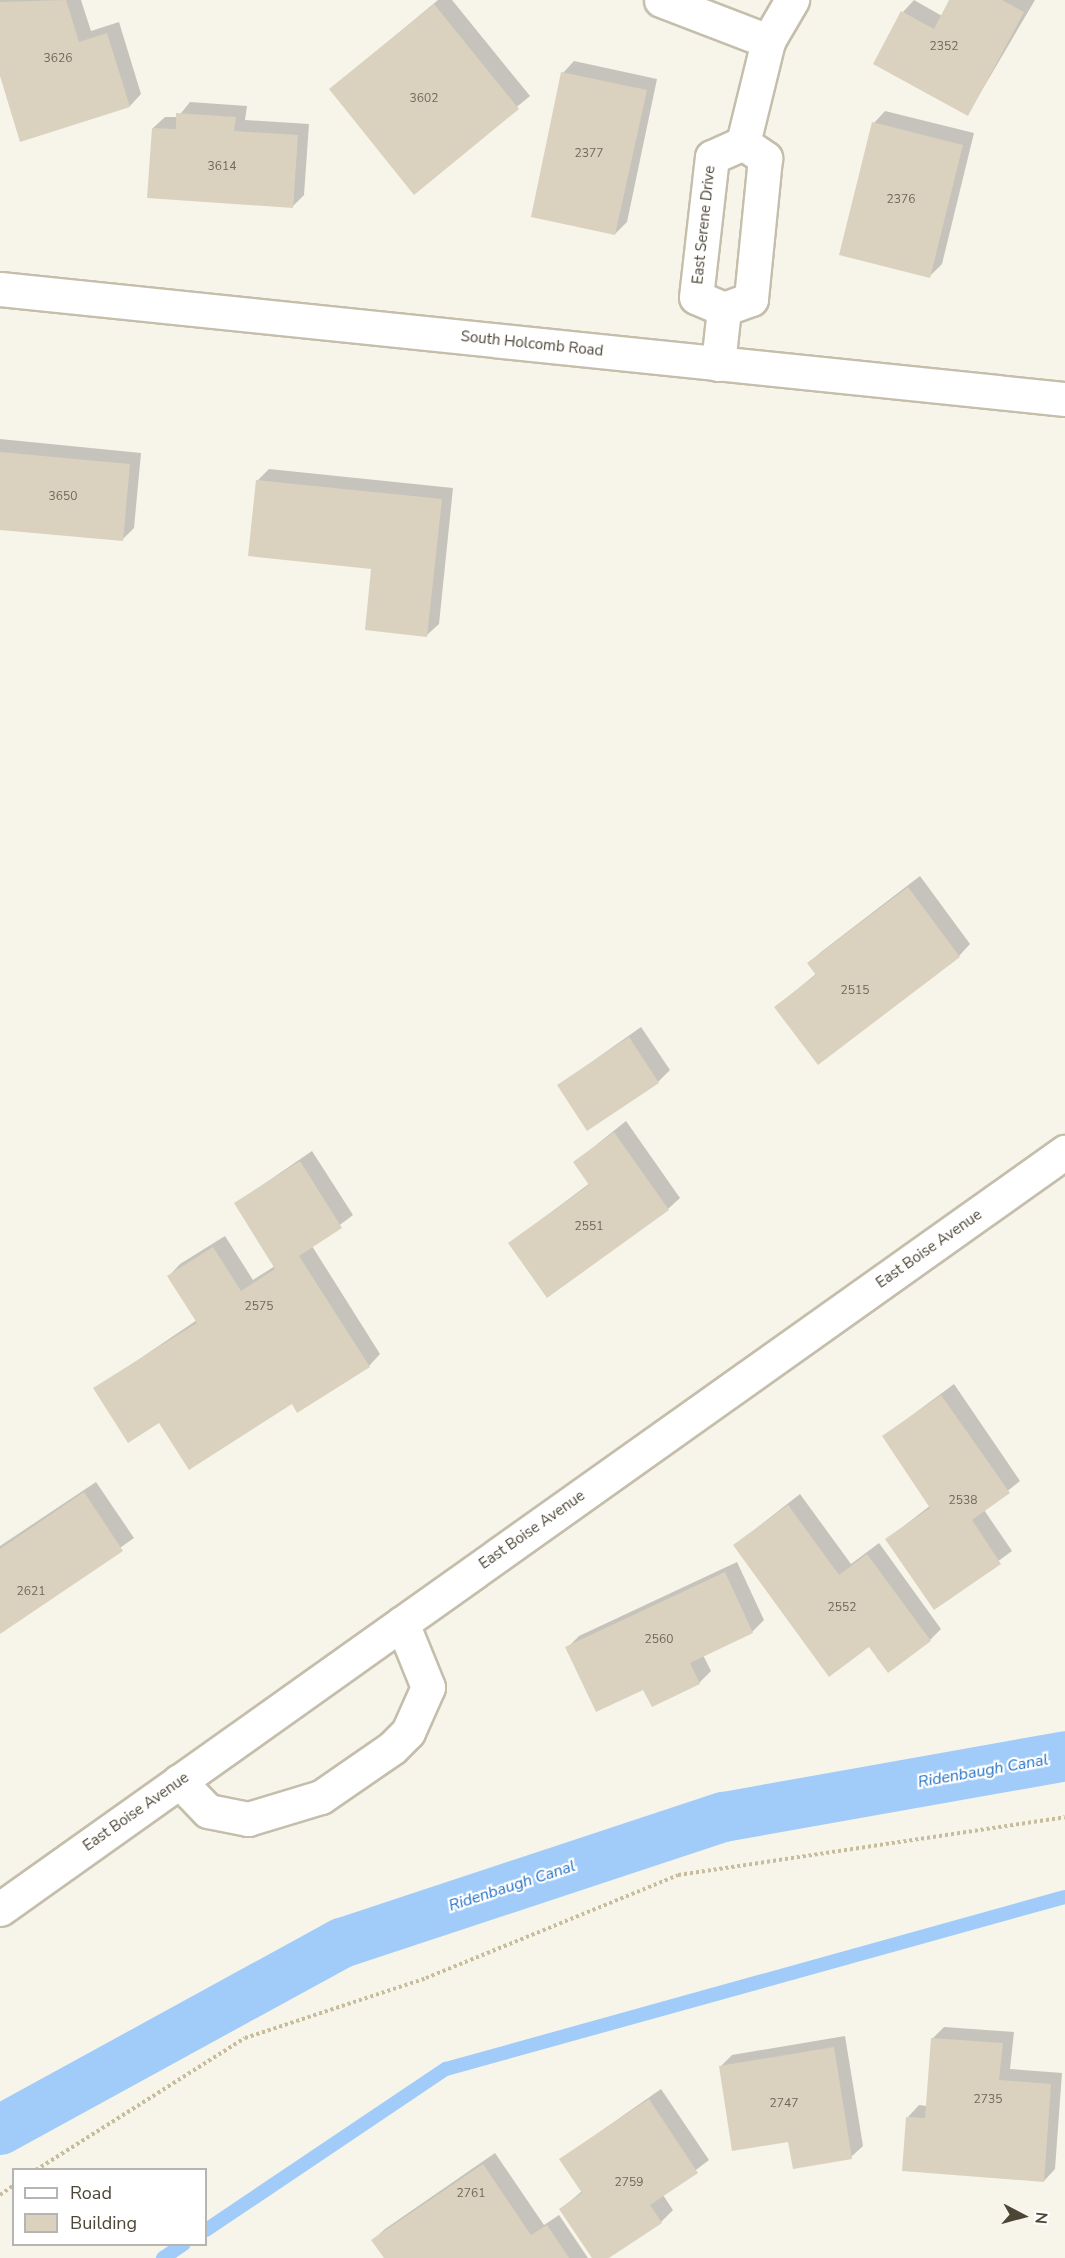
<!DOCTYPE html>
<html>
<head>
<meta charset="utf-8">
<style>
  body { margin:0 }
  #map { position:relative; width:1065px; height:2258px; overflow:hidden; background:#f7f4ea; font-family:"Nunito Sans",sans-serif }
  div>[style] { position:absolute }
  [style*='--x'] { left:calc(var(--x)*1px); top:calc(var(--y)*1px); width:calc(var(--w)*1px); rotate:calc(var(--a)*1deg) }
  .shadow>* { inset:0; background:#0003 }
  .stream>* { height:14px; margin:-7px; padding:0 7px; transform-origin:7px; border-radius:7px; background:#a1ccf9 }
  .canal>* { height:50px; margin:-25px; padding:0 25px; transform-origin:25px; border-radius:25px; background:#a1ccf9 }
  .building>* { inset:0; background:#dad2be }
  .path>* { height:4px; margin-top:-2px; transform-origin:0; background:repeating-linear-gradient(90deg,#c7bc9b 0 3px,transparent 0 6px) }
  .roads { filter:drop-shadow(2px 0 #c4beab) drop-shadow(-2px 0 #c4beab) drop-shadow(0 2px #c4beab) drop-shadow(0 -2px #c4beab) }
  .minor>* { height:33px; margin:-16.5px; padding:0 16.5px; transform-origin:16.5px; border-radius:16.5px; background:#fff }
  span { translate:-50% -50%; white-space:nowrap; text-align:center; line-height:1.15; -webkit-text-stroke:4.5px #fff; paint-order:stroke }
  .number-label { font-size:12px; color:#706959 }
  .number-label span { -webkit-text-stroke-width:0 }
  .street-label { font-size:15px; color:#4c4637 }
  .water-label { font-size:16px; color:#2271c6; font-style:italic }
  .legend { position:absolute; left:12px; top:2168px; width:195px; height:78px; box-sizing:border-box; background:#fff; border:2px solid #b7b5af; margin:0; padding:8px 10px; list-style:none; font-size:18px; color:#4c4637 }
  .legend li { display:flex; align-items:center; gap:12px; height:30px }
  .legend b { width:30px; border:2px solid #b7b5af }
  .north { position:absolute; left:993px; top:2186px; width:60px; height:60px; -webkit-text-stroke:4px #fff; paint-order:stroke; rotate:96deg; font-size:16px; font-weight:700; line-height:24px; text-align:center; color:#4c4637 }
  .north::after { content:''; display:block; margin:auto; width:21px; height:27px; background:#4c4637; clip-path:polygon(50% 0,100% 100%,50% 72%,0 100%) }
</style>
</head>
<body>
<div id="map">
  <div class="shadow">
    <div style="clip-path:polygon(0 0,81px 0,91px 31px,119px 22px,141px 94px,130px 106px,0 71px)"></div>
    <div style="clip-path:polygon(438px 0,452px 0,530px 96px,415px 192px,331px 89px)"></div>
    <div style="clip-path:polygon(914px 0,942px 16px,951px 0,1035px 0,968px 114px,903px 12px)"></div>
    <div style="clip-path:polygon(574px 61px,657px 79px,627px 222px,615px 234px,563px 73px)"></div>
    <div style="clip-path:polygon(190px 102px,247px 106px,245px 120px,309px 124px,304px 195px,292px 207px,153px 128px,165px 117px,178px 117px)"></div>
    <div style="clip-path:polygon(885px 111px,974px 133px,942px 264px,930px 276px,874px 123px)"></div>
    <div style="clip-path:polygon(0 439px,141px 453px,134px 528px,122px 540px,0 528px)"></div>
    <div style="clip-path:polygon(269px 469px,453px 488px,439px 624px,427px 635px,373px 568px,257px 481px)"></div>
    <div style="clip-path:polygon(920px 876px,970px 944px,959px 956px,776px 1007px,817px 973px,809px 963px,821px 952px)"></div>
    <div style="clip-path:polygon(641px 1027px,670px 1070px,658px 1082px,559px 1085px)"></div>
    <div style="clip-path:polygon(626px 1121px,680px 1198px,668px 1209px,510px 1243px,590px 1183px,575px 1162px)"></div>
    <div style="clip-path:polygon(312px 1151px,353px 1215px,312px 1246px,380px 1354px,369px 1366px,293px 1402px,95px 1389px,197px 1320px,169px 1276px,180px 1264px,225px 1236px,253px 1280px,275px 1266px,236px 1203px)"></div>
    <div style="clip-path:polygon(954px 1384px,1020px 1481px,984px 1510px,1012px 1551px,934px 1608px,887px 1539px,931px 1505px,884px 1436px)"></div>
    <div style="clip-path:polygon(96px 1482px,134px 1538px,0 1632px,0 1546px)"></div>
    <div style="clip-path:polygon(800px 1494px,851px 1564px,879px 1543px,941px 1629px,930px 1640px,869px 1645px,735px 1545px)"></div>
    <div style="clip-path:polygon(737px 1562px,764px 1620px,752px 1632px,703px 1655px,711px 1671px,699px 1683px,644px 1688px,567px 1648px,579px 1636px)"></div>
    <div style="clip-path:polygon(944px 2027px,1014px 2032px,1010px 2069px,1062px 2073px,1055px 2169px,1044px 2181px,908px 2117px,919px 2105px,927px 2106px,932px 2039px)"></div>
    <div style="clip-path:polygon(845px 2036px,863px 2146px,851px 2157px,790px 2141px,720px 2067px,732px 2055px)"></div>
    <div style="clip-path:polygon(661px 2089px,709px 2160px,663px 2195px,673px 2210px,661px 2222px,606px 2258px,594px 2258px,561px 2209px,582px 2191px,561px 2159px)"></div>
    <div style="clip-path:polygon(495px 2153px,544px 2225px,559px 2215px,588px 2258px,385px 2258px,373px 2240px,385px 2229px)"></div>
  </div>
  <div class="stream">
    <div style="--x:206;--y:2230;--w:289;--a:-33.9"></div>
    <div style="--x:446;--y:2069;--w:642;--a:-15.53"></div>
    <div style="--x:163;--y:2258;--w:25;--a:-34"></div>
  </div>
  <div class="canal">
    <div style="--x:0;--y:2130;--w:390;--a:-28.7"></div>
    <div style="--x:342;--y:1943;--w:402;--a:-18.3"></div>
    <div style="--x:724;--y:1817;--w:346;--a:-10.1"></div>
  </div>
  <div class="building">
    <div style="clip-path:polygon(66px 0,79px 42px,107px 33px,130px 107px,20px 142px,0 76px,0 2px)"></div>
    <div style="clip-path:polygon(949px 0,1002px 0,1024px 12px,968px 116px,873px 64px,901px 11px,934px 29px)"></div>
    <div style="clip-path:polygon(434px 4px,519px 109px,414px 195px,329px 89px)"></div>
    <div style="clip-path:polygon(561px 72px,647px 90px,615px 235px,531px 217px)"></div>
    <div style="clip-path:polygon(176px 113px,236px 117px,234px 131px,298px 135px,293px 208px,147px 198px,152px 128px,176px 129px)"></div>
    <div style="clip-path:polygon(872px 122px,963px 145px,930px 278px,839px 255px)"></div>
    <div style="clip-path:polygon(0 452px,130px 464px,123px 541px,0 530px)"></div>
    <div style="clip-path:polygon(256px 480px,442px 499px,427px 637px,365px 630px,371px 569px,248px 556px)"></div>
    <div style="clip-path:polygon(908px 887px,960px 957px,818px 1065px,774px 1007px,816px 975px,807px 963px)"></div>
    <div style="clip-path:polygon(629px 1037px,659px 1083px,587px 1131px,557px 1085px)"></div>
    <div style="clip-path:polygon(614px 1132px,669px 1210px,547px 1298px,508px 1243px,589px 1185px,573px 1162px)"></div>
    <div style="clip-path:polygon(300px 1161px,342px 1228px,299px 1256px,370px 1367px,297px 1413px,292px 1404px,189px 1470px,159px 1423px,128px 1443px,93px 1388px,197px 1323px,167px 1276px,213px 1247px,241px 1291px,275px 1269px,234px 1203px)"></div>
    <div style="clip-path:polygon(941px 1395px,1010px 1493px,972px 1520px,1001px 1564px,934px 1610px,885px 1539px,930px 1508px,882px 1436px)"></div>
    <div style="clip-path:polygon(84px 1492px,123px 1551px,0 1634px,0 1549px)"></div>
    <div style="clip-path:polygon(788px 1505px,839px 1575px,867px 1554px,931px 1641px,888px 1673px,869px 1647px,829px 1677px,733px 1545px)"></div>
    <div style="clip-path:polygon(725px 1572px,753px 1633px,690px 1663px,700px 1684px,652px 1707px,643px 1690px,596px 1712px,565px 1647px)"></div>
    <div style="clip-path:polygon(931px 2038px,1003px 2043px,999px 2080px,1051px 2084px,1044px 2182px,902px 2171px,906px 2117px,925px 2118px)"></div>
    <div style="clip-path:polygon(834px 2047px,852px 2159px,793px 2169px,788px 2142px,732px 2151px,719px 2066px)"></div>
    <div style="clip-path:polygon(649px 2099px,698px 2173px,650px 2205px,662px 2223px,609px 2258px,592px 2258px,559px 2209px,582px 2193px,559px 2159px)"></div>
    <div style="clip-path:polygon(483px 2164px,531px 2235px,547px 2225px,569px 2258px,384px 2258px,371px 2240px)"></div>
  </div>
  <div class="path">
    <div style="--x:36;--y:2170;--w:247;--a:-32.3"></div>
    <div style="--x:245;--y:2038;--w:191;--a:-18.3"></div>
    <div style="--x:426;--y:1978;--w:272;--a:-22.2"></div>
    <div style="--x:678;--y:1875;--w:391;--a:-8.5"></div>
    <div style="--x:0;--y:2195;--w:17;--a:-36"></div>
  </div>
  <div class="roads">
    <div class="minor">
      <div style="--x:661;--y:0;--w:115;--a:21"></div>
      <div style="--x:743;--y:143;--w:27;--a:34"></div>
      <div style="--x:765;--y:158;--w:142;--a:95.7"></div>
      <div style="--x:751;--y:299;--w:29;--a:160"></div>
      <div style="--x:724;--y:309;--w:30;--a:-157"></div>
      <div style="--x:696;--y:297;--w:141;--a:-83.5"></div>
      <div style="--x:712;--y:157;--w:34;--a:-24"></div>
      <div style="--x:743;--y:143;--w:105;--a:-76.2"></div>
      <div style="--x:768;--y:41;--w:48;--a:-59.7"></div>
      <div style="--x:0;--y:289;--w:1071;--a:5.9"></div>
      <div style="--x:718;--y:364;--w:55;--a:-83.8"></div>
      <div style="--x:179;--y:1781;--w:42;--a:46"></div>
      <div style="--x:208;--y:1811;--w:41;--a:11.3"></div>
      <div style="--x:248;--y:1819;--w:76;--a:-16.8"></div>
      <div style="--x:321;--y:1797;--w:86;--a:-34.6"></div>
      <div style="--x:392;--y:1748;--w:23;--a:-45"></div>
      <div style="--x:408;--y:1732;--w:49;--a:-66"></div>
      <div style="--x:428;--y:1687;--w:69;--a:-112.1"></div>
      <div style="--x:0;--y:1909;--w:1307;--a:-35.41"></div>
    </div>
  </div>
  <div class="number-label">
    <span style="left:944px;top:47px">2352</span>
    <span style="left:58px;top:59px">3626</span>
    <span style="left:424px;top:99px">3602</span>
    <span style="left:589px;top:154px">2377</span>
    <span style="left:222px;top:167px">3614</span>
    <span style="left:901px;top:200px">2376</span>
    <span style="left:63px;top:497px">3650</span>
    <span style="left:855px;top:991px">2515</span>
    <span style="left:589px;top:1227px">2551</span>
    <span style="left:259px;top:1307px">2575</span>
    <span style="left:963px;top:1501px">2538</span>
    <span style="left:31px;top:1592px">2621</span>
    <span style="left:842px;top:1608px">2552</span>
    <span style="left:659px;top:1640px">2560</span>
    <span style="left:988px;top:2100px">2735</span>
    <span style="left:784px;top:2104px">2747</span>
    <span style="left:629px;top:2183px">2759</span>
    <span style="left:471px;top:2194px">2761</span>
  </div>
  <div class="street-label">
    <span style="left:704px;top:225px;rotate:-84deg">East Serene Drive</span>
    <span style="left:532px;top:344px;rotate:6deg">South Holcomb Road</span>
    <span style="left:929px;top:1249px;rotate:-35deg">East Boise Avenue</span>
    <span style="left:532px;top:1530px;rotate:-35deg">East Boise Avenue</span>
    <span style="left:136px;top:1812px;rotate:-35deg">East Boise Avenue</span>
  </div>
  <div class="water-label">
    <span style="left:983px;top:1771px;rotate:-10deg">Ridenbaugh Canal</span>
    <span style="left:512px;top:1886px;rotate:-18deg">Ridenbaugh Canal</span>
  </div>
  <ul class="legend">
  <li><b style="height:8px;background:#fff"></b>Road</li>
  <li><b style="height:16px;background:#dad2be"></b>Building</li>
  </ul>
  <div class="north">N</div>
</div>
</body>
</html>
